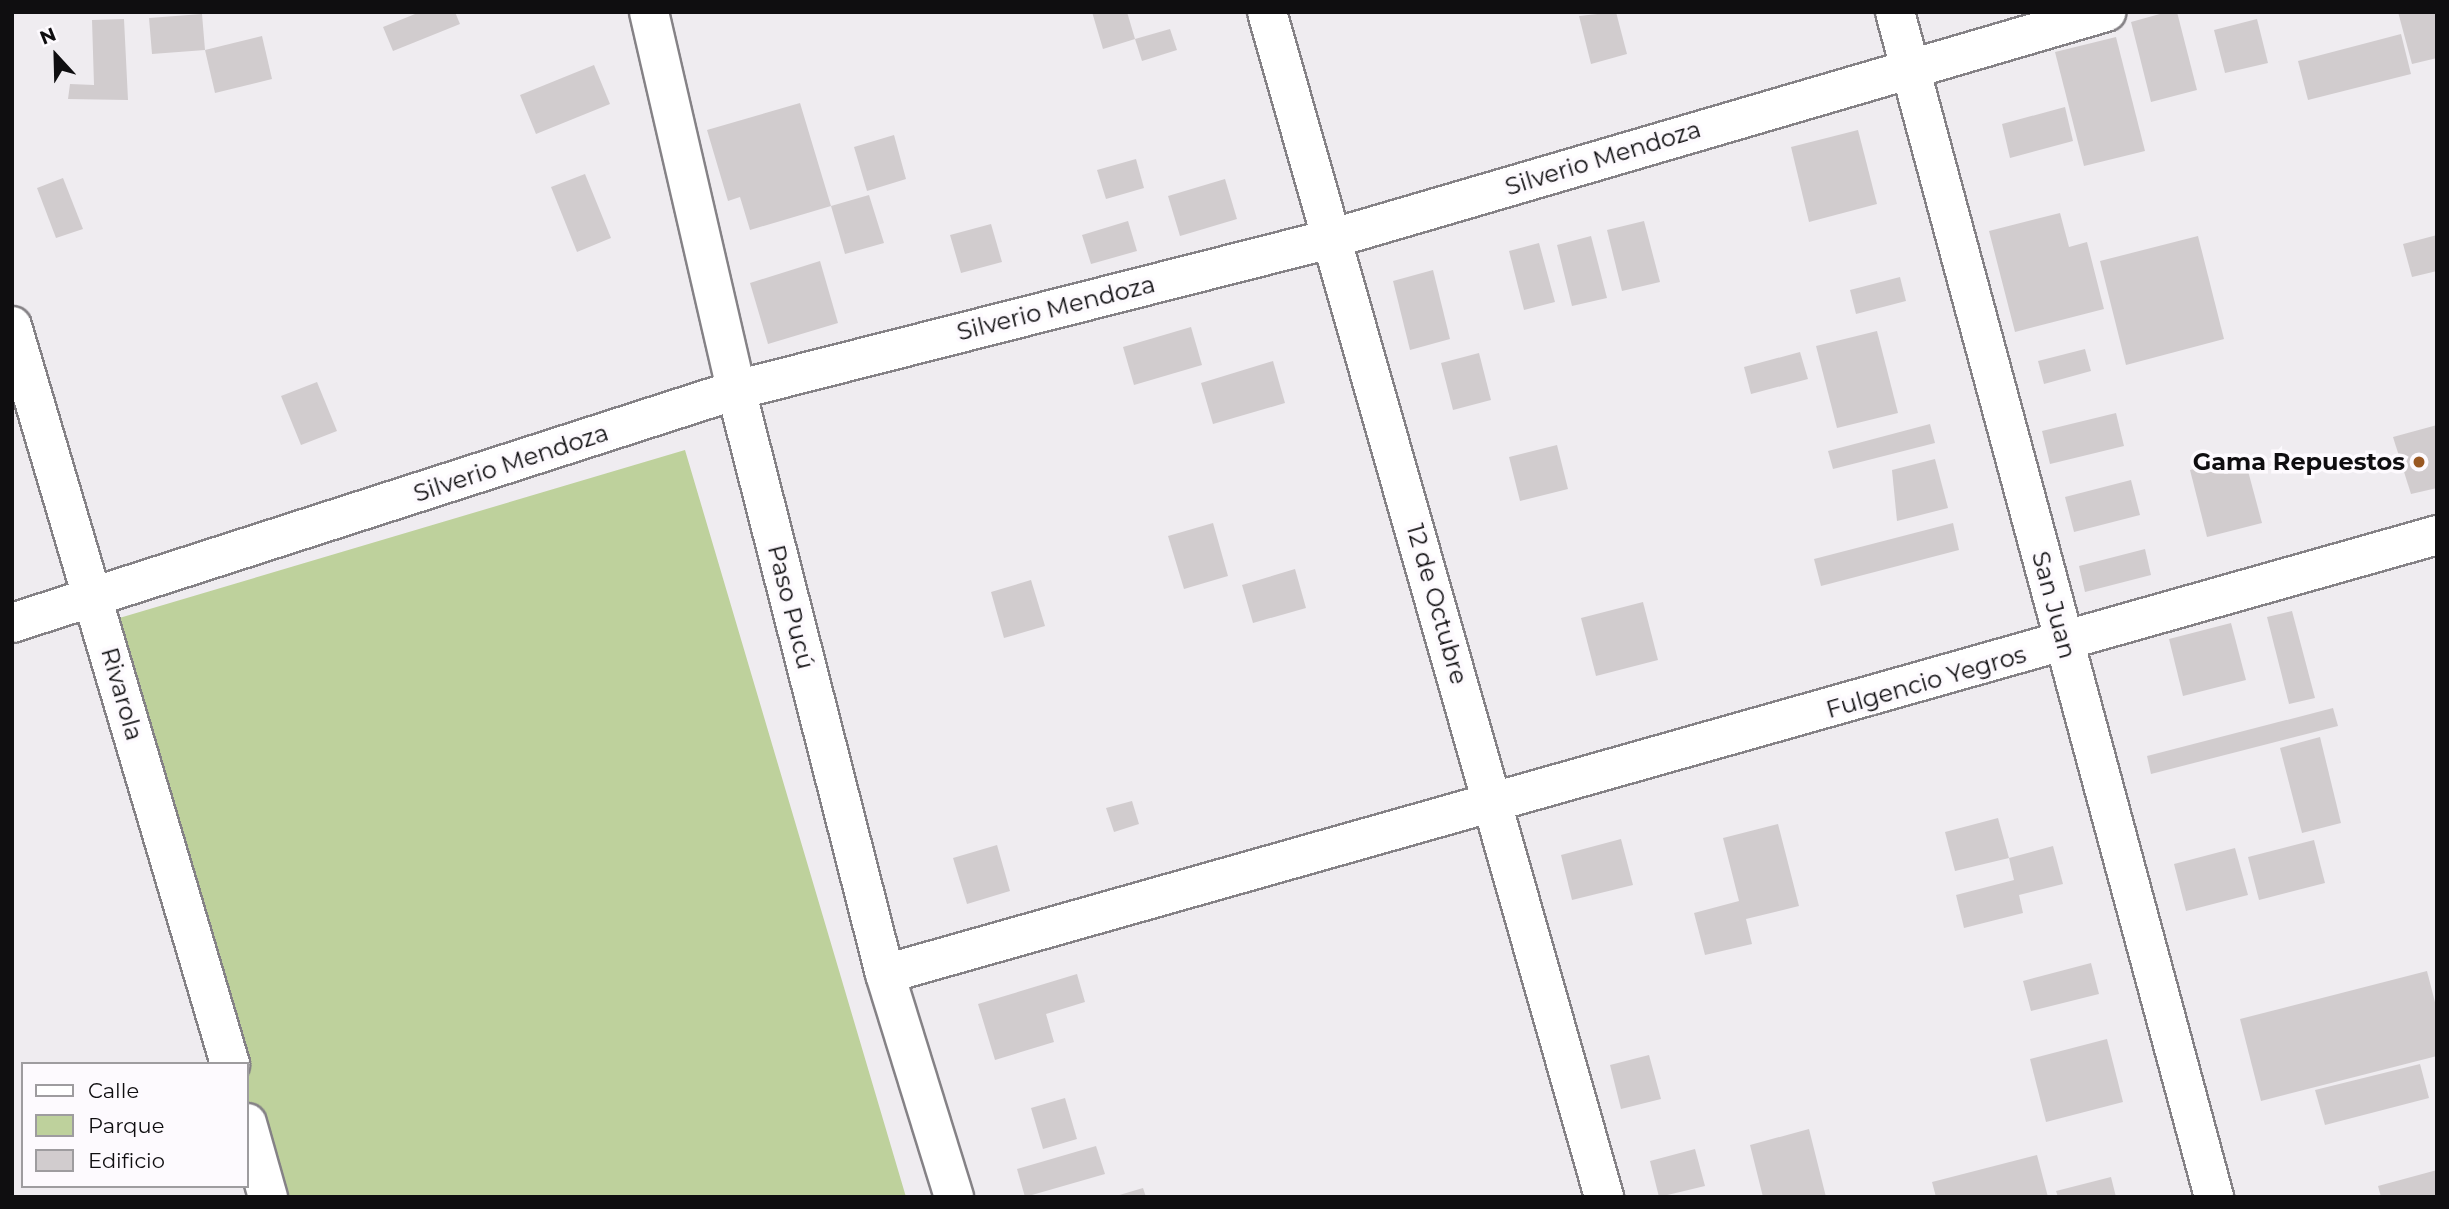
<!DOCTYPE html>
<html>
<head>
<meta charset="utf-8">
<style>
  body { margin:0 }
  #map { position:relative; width:2449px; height:1209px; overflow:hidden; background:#efecf0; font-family:Montserrat,sans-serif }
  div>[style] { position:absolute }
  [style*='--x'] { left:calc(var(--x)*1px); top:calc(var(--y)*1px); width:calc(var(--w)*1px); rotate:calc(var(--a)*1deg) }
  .green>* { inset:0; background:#bed19c }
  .building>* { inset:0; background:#d1ccce }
  .roads { filter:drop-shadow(2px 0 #858286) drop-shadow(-2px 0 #858286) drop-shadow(0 2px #858286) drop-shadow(0 -2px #858286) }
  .minor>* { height:38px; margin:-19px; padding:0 19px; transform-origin:19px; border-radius:19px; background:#fff }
  .dots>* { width:19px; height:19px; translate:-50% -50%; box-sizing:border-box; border:4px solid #fdfafe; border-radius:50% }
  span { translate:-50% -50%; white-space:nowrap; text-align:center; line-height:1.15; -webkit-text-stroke:7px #fdfafe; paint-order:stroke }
  .street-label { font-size:24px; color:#0f0e10 }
  .poi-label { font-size:24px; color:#0f0e10; font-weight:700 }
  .right { translate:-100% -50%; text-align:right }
  .frame { position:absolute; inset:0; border:14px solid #0f0e10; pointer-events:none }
  .legend { position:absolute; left:21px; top:1062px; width:228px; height:126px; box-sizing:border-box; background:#fdfafe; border:2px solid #9e9c9f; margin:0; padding:9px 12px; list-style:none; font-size:21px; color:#0f0e10 }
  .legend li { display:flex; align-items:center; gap:14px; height:35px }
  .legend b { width:35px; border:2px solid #9e9c9f }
  .north { position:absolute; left:21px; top:21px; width:70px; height:70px; -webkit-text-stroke:5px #fdfafe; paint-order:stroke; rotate:338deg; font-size:19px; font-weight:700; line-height:28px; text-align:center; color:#0f0e10 }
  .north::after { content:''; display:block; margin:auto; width:24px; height:32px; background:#0f0e10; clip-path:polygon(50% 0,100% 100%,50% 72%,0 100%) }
</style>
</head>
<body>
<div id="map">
  <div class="green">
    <div style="clip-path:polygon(685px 450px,906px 1197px,247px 1197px,247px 1064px,89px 627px)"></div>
  </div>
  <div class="building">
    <div style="clip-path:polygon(420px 12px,455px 12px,460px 24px,393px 51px,383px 27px)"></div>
    <div style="clip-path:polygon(1092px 12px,1127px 12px,1135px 39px,1103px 49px)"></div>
    <div style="clip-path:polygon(1616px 12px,1627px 54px,1591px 64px,1579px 16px)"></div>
    <div style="clip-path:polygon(2167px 12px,2177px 12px,2197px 90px,2151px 102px,2131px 22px)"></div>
    <div style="clip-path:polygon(2398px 12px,2437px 12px,2437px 58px,2412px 64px)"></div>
    <div style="clip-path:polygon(202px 14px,205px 50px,152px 54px,149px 18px)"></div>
    <div style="clip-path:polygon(124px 19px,128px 100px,68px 99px,70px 84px,94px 85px,92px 20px)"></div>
    <div style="clip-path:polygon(2257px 19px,2268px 63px,2225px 73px,2214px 30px)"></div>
    <div style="clip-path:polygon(1170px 29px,1177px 50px,1142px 61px,1135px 39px)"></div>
    <div style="clip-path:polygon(2401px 34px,2411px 74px,2308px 100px,2298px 61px)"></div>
    <div style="clip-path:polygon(262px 36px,272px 79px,215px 93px,205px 50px)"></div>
    <div style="clip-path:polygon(2116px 37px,2145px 151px,2084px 166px,2055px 52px)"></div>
    <div style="clip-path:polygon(594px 65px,610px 104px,536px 134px,520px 95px)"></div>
    <div style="clip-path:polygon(800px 103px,831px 206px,869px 195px,884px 243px,845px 254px,831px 206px,750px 230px,740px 197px,728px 201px,707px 130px)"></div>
    <div style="clip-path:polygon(2065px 107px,2073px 141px,2010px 158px,2002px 124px)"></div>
    <div style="clip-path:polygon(1858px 130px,1877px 204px,1809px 222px,1791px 147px)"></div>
    <div style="clip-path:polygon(894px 135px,906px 179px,867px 191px,854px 147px)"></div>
    <div style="clip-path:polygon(1136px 159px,1144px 188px,1106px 199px,1097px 170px)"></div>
    <div style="clip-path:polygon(585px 174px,611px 238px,577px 252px,551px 187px)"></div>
    <div style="clip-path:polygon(63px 178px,83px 229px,56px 238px,37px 188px)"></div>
    <div style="clip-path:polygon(1225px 179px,1237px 219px,1180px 236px,1168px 196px)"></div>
    <div style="clip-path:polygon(2060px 213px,2069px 247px,2087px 242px,2104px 309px,2015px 332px,1989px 231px)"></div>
    <div style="clip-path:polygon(1128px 221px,1137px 251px,1091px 264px,1082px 235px)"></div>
    <div style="clip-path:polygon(1644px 221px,1660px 282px,1622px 291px,1607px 230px)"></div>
    <div style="clip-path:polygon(991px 224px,1002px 262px,961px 273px,950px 235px)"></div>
    <div style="clip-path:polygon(2437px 235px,2437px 271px,2412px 277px,2403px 244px)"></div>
    <div style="clip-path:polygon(1591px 236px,1607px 298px,1572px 306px,1557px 245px)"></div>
    <div style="clip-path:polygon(2198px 236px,2224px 339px,2126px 365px,2100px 261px)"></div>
    <div style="clip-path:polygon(1539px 243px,1555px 302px,1524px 310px,1509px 251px)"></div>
    <div style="clip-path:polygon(820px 261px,838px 323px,768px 344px,750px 283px)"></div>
    <div style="clip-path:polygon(1433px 270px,1450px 339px,1410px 350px,1393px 281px)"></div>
    <div style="clip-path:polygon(1900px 277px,1906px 301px,1856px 314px,1850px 290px)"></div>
    <div style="clip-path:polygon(1191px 327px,1202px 365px,1134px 385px,1123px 347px)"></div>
    <div style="clip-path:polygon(1877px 331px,1898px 413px,1837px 428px,1816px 346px)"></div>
    <div style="clip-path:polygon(2085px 349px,2091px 371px,2044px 384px,2038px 361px)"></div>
    <div style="clip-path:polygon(1800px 352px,1808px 379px,1751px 394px,1744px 367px)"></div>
    <div style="clip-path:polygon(1479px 353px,1491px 400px,1453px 410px,1441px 363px)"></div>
    <div style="clip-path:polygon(1273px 361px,1285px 403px,1213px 424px,1201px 383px)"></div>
    <div style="clip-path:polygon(317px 382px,337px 431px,301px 445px,281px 396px)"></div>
    <div style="clip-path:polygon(2116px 413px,2124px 446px,2050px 464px,2042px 431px)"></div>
    <div style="clip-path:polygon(1930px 424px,1935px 443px,1833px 469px,1828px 451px)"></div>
    <div style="clip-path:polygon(2437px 425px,2437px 488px,2411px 494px,2393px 437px)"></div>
    <div style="clip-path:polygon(1557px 445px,1568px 489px,1520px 501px,1509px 457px)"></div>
    <div style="clip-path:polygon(2244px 456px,2262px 523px,2207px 537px,2190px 470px)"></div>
    <div style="clip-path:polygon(1935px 459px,1948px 508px,1897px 521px,1892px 470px)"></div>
    <div style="clip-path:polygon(2131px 480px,2140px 515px,2074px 532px,2065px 497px)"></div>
    <div style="clip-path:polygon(1213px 523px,1228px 576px,1184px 589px,1168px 536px)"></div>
    <div style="clip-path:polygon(1953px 523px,1959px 550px,1821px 586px,1814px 559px)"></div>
    <div style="clip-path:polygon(2145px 549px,2151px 575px,2085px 592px,2079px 566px)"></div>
    <div style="clip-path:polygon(1295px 569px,1306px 608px,1253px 623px,1242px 585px)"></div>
    <div style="clip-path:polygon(1031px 580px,1045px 626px,1004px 638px,991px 592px)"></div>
    <div style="clip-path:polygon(1643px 602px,1658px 660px,1596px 676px,1581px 618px)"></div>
    <div style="clip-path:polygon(2292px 611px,2315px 698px,2289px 704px,2267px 617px)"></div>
    <div style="clip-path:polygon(2231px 623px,2246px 680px,2183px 696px,2169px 639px)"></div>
    <div style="clip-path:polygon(2333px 708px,2338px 726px,2151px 774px,2147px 756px)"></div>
    <div style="clip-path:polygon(2320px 737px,2341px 823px,2302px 833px,2280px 748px)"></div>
    <div style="clip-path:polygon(1132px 801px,1139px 824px,1114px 832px,1106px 808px)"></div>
    <div style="clip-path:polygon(1998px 818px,2009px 858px,1955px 871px,1945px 832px)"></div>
    <div style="clip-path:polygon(1778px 824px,1799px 906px,1746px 919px,1752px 944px,1705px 955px,1694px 913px,1739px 901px,1723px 838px)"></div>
    <div style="clip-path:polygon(1621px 839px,1633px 885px,1572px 900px,1561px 855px)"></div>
    <div style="clip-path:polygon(2314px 840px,2325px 883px,2259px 900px,2248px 857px)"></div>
    <div style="clip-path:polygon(997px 845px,1010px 891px,967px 904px,953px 858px)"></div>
    <div style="clip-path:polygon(2053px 846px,2063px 884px,2019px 895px,2023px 913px,1964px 928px,1956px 895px,2014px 880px,2009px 858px)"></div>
    <div style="clip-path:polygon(2235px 848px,2248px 895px,2186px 911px,2174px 864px)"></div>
    <div style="clip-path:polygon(2091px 963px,2099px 994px,2031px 1011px,2023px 981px)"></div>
    <div style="clip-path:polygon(2427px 971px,2437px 1010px,2437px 1056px,2261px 1101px,2240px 1019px)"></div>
    <div style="clip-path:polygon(1077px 974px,1085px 1002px,1046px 1014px,1054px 1042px,995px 1060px,978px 1004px)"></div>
    <div style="clip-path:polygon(2107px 1039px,2123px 1102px,2046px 1122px,2030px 1059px)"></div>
    <div style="clip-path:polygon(1649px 1055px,1661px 1099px,1621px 1109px,1610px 1065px)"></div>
    <div style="clip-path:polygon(2420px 1064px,2429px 1098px,2325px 1125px,2315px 1090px)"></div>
    <div style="clip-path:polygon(1065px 1098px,1077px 1139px,1043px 1149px,1031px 1108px)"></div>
    <div style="clip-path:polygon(1809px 1129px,1826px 1197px,1763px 1197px,1750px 1145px)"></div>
    <div style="clip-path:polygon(1096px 1146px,1105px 1174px,1025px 1197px,1017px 1169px)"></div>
    <div style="clip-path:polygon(1695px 1149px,1705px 1186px,1659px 1197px,1650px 1161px)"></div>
    <div style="clip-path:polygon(2037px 1155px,2048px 1197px,1936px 1197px,1932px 1182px)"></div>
    <div style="clip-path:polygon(2437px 1170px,2437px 1197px,2381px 1197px,2378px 1186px)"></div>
    <div style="clip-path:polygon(2111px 1177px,2116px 1197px,2058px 1197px,2056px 1191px)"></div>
    <div style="clip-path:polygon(1143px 1188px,1146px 1197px,1116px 1197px,1116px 1196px)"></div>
  </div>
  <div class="roads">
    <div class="minor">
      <div style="--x:649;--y:12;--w:388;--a:77"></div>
      <div style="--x:736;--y:390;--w:603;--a:75.69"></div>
      <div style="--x:885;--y:974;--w:233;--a:72.8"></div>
      <div style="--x:1267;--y:12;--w:1232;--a:74.12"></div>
      <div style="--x:1895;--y:12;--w:1227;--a:74.93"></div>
      <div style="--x:12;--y:326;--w:770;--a:73.54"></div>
      <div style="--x:12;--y:623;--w:761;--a:-17.84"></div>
      <div style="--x:736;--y:390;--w:613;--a:-14.26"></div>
      <div style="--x:1330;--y:239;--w:809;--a:-16.31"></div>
      <div style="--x:885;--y:974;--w:1613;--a:-15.79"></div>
      <div style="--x:247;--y:1123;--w:77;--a:74.2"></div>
    </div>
  </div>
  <div class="dots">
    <div style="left:2419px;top:462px;background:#995822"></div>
  </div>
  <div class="street-label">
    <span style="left:1603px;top:158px;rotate:-17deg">Silverio Mendoza</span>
    <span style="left:1056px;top:308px;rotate:-14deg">Silverio Mendoza</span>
    <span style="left:511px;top:463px;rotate:-18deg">Silverio Mendoza</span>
    <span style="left:1437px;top:604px;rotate:74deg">12 de Octubre</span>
    <span style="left:2054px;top:605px;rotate:75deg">San Juan</span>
    <span style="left:791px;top:607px;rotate:76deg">Paso Pucú</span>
    <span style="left:1926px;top:682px;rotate:-16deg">Fulgencio Yegros</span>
    <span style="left:122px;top:694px;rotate:74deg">Rivarola</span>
  </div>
  <div class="poi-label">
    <span class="right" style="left:2405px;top:462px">Gama Repuestos</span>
  </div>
  <div class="frame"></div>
  <ul class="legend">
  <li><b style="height:9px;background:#fff"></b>Calle</li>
  <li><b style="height:19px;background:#bed19c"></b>Parque</li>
  <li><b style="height:19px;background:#d1ccce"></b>Edificio</li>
  </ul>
  <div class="north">N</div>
</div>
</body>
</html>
